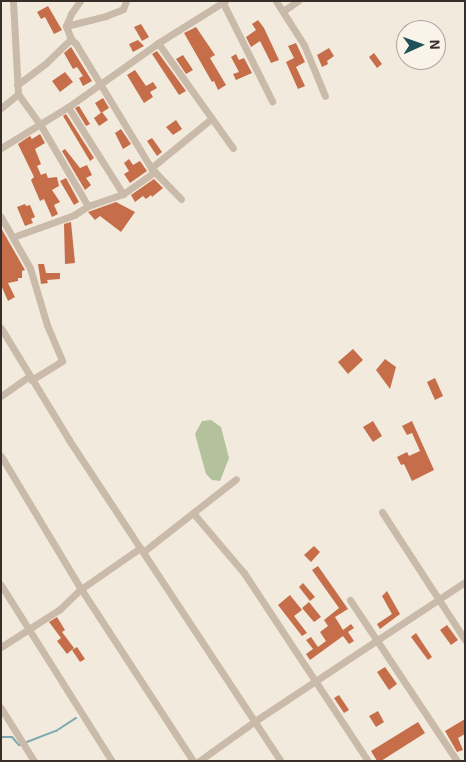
<!DOCTYPE html>
<html>
<head>
<meta charset="utf-8">
<style>
  body { margin:0 }
  #map { position:relative; width:466px; height:762px; overflow:hidden; background:#f2eadd; font-family:"Exo 2",sans-serif }
  div>[style] { position:absolute }
  [style*='--x'] { left:calc(var(--x)*1px); top:calc(var(--y)*1px); width:calc(var(--w)*1px); rotate:calc(var(--a)*1deg) }
  .green>* { inset:0; background:#b3c19d }
  .stream>* { height:2px; margin:-1px; padding:0 1px; transform-origin:1px; border-radius:1px; background:#7caaaf }
  .building>* { inset:0; background:#c56e49 }
  .street>* { height:7px; margin:-3.5px; padding:0 3.5px; transform-origin:3.5px; border-radius:3.5px; background:#cabaa9 }
  span { translate:-50% -50%; white-space:nowrap; text-align:center; line-height:1.15; -webkit-text-stroke:4px #faf3ea; paint-order:stroke }
  .frame { position:absolute; inset:0; border:2px solid #372e29; pointer-events:none }
  .north { position:absolute; left:396px; top:20px; width:50px; height:50px; box-sizing:border-box; background:#faf3ea; border:1px solid #aca49d; border-radius:50%; rotate:88deg; font-size:14px; font-weight:700; line-height:20px; text-align:center; color:#372e29 }
  .north::after { content:''; display:block; margin:auto; width:18px; height:22px; background:#1f5159; clip-path:polygon(50% 0,100% 100%,50% 72%,0 100%) }
</style>
</head>
<body>
<div id="map">
  <div class="green">
    <div style="clip-path:polygon(211px 420px,221px 427px,229px 458px,220px 481px,212px 480px,206px 474px,195px 434px,202px 421px)"></div>
  </div>
  <div class="stream">
    <div style="--x:1;--y:737;--w:11;--a:0"></div>
    <div style="--x:12;--y:737;--w:11;--a:49"></div>
    <div style="--x:19;--y:745;--w:40;--a:-21"></div>
    <div style="--x:56;--y:731;--w:24;--a:-33"></div>
  </div>
  <div class="building">
    <div style="clip-path:polygon(48px 6px,62px 30px,54px 34px,45px 17px,41px 19px,37px 12px)"></div>
    <div style="clip-path:polygon(258px 20px,264px 28px,279px 60px,271px 63px,260px 41px,251px 47px,246px 37px,256px 30px,252px 24px)"></div>
    <div style="clip-path:polygon(141px 24px,149px 37px,142px 41px,134px 27px)"></div>
    <div style="clip-path:polygon(196px 27px,215px 55px,210px 58px,226px 85px,218px 90px,214px 81px,212px 82px,184px 33px)"></div>
    <div style="clip-path:polygon(138px 40px,144px 46px,133px 52px,129px 44px)"></div>
    <div style="clip-path:polygon(296px 43px,305px 62px,296px 67px,305px 86px,298px 89px,286px 62px,294px 58px,288px 46px)"></div>
    <div style="clip-path:polygon(71px 47px,92px 81px,83px 86px,79px 78px,83px 76px,77px 67px,73px 69px,64px 53px)"></div>
    <div style="clip-path:polygon(329px 48px,334px 56px,327px 61px,328px 64px,322px 67px,317px 55px)"></div>
    <div style="clip-path:polygon(157px 51px,186px 91px,179px 95px,152px 54px)"></div>
    <div style="clip-path:polygon(374px 53px,382px 64px,377px 68px,369px 57px)"></div>
    <div style="clip-path:polygon(236px 54px,239px 60px,244px 58px,252px 73px,236px 80px,233px 74px,239px 72px,231px 57px)"></div>
    <div style="clip-path:polygon(183px 55px,193px 70px,186px 74px,176px 59px)"></div>
    <div style="clip-path:polygon(135px 70px,146px 86px,153px 82px,157px 88px,150px 92px,153px 97px,144px 103px,127px 75px)"></div>
    <div style="clip-path:polygon(65px 72px,73px 82px,60px 92px,52px 81px)"></div>
    <div style="clip-path:polygon(103px 98px,109px 108px,101px 113px,95px 103px)"></div>
    <div style="clip-path:polygon(79px 106px,90px 124px,86px 126px,75px 108px)"></div>
    <div style="clip-path:polygon(102px 112px,108px 120px,99px 126px,94px 118px)"></div>
    <div style="clip-path:polygon(66px 114px,94px 158px,90px 161px,63px 116px)"></div>
    <div style="clip-path:polygon(176px 120px,182px 129px,173px 135px,166px 127px)"></div>
    <div style="clip-path:polygon(121px 129px,131px 144px,123px 149px,115px 133px)"></div>
    <div style="clip-path:polygon(40px 134px,45px 143px,35px 149px,41px 164px,37px 166px,41px 175px,46px 173px,48px 178px,57px 177px,59px 186px,52px 190px,60px 202px,54px 205px,58px 214px,52px 217px,44px 199px,40px 201px,31px 180px,34px 177px,18px 144px,30px 136px,32px 139px)"></div>
    <div style="clip-path:polygon(152px 138px,162px 152px,157px 156px,147px 141px)"></div>
    <div style="clip-path:polygon(65px 149px,80px 168px,87px 165px,92px 175px,86px 178px,91px 185px,85px 190px,62px 151px)"></div>
    <div style="clip-path:polygon(129px 159px,133px 165px,140px 161px,147px 171px,130px 183px,124px 174px,129px 171px,124px 163px)"></div>
    <div style="clip-path:polygon(66px 178px,79px 202px,74px 205px,60px 181px)"></div>
    <div style="clip-path:polygon(154px 179px,163px 188px,152px 197px,151px 195px,146px 199px,143px 196px,135px 202px,131px 195px)"></div>
    <div style="clip-path:polygon(116px 202px,135px 212px,121px 232px,100px 216px,95px 220px,88px 212px)"></div>
    <div style="clip-path:polygon(25px 204px,26px 206px,30px 205px,35px 217px,31px 219px,33px 223px,25px 226px,17px 207px)"></div>
    <div style="clip-path:polygon(71px 222px,75px 263px,65px 264px,64px 224px)"></div>
    <div style="clip-path:polygon(1px 228px,25px 270px,22px 271px,22px 278px,18px 278px,18px 281px,8px 283px,15px 297px,8px 301px,1px 285px)"></div>
    <div style="clip-path:polygon(38px 264px,44px 264px,46px 273px,60px 273px,60px 279px,47px 280px,48px 283px,41px 284px)"></div>
    <div style="clip-path:polygon(353px 349px,363px 360px,348px 374px,338px 362px)"></div>
    <div style="clip-path:polygon(385px 359px,396px 367px,390px 389px,376px 370px)"></div>
    <div style="clip-path:polygon(435px 378px,443px 396px,435px 400px,427px 382px)"></div>
    <div style="clip-path:polygon(373px 421px,382px 436px,373px 442px,363px 427px)"></div>
    <div style="clip-path:polygon(412px 421px,434px 470px,412px 481px,404px 464px,401px 465px,397px 457px,407px 452px,409px 456px,420px 451px,412px 433px,407px 435px,402px 426px)"></div>
    <div style="clip-path:polygon(314px 546px,320px 552px,311px 562px,304px 555px)"></div>
    <div style="clip-path:polygon(318px 566px,348px 609px,335px 617px,343px 630px,351px 624px,354px 628px,348px 632px,354px 641px,349px 644px,343px 636px,310px 660px,306px 654px,313px 649px,306px 640px,311px 637px,318px 647px,326px 641px,320px 632px,328px 626px,324px 620px,339px 608px,312px 570px)"></div>
    <div style="clip-path:polygon(303px 583px,315px 597px,310px 601px,299px 587px)"></div>
    <div style="clip-path:polygon(387px 591px,400px 614px,380px 629px,377px 624px,392px 614px,382px 596px)"></div>
    <div style="clip-path:polygon(290px 595px,302px 610px,294px 616px,307px 633px,302px 636px,278px 605px)"></div>
    <div style="clip-path:polygon(309px 602px,321px 617px,314px 622px,302px 608px)"></div>
    <div style="clip-path:polygon(57px 617px,65px 630px,62px 632px,74px 648px,67px 654px,57px 641px,61px 638px,49px 622px)"></div>
    <div style="clip-path:polygon(447px 625px,458px 640px,451px 645px,440px 630px)"></div>
    <div style="clip-path:polygon(416px 633px,432px 657px,428px 660px,411px 637px)"></div>
    <div style="clip-path:polygon(77px 647px,85px 659px,80px 662px,72px 650px)"></div>
    <div style="clip-path:polygon(385px 667px,397px 684px,389px 690px,377px 672px)"></div>
    <div style="clip-path:polygon(339px 695px,349px 710px,344px 713px,334px 698px)"></div>
    <div style="clip-path:polygon(378px 711px,384px 722px,376px 727px,369px 716px)"></div>
    <div style="clip-path:polygon(465px 719px,465px 734px,458px 738px,463px 750px,457px 752px,445px 731px)"></div>
    <div style="clip-path:polygon(418px 722px,425px 733px,381px 761px,377px 761px,371px 751px)"></div>
  </div>
  <div class="street">
    <div style="--x:13;--y:1;--w:93;--a:86.9"></div>
    <div style="--x:18;--y:94;--w:37;--a:54"></div>
    <div style="--x:40;--y:124;--w:95;--a:59.7"></div>
    <div style="--x:80;--y:1;--w:16;--a:125"></div>
    <div style="--x:71;--y:14;--w:13;--a:113"></div>
    <div style="--x:66;--y:26;--w:14;--a:69"></div>
    <div style="--x:71;--y:39;--w:7;--a:45"></div>
    <div style="--x:76;--y:44;--w:145;--a:58.8"></div>
    <div style="--x:151;--y:168;--w:43;--a:45.9"></div>
    <div style="--x:276;--y:1;--w:52;--a:57.5"></div>
    <div style="--x:304;--y:45;--w:55;--a:67.6"></div>
    <div style="--x:223;--y:3;--w:110;--a:63.4"></div>
    <div style="--x:283;--y:11;--w:18;--a:-34"></div>
    <div style="--x:66;--y:26;--w:41;--a:-14"></div>
    <div style="--x:106;--y:16;--w:18;--a:-22"></div>
    <div style="--x:123;--y:9;--w:9;--a:-69"></div>
    <div style="--x:158;--y:43;--w:129;--a:54.5"></div>
    <div style="--x:17;--y:85;--w:36;--a:-37"></div>
    <div style="--x:46;--y:63;--w:35;--a:-44"></div>
    <div style="--x:1;--y:108;--w:22;--a:-39"></div>
    <div style="--x:1;--y:148;--w:79;--a:-31.5"></div>
    <div style="--x:68;--y:107;--w:110;--a:-35.4"></div>
    <div style="--x:158;--y:43;--w:79;--a:-32.1"></div>
    <div style="--x:151;--y:168;--w:77;--a:-39.2"></div>
    <div style="--x:123;--y:194;--w:39;--a:-35"></div>
    <div style="--x:1;--y:217;--w:59;--a:60.4"></div>
    <div style="--x:30;--y:268;--w:59;--a:73.4"></div>
    <div style="--x:47;--y:325;--w:39;--a:67"></div>
    <div style="--x:62;--y:361;--w:36;--a:148"></div>
    <div style="--x:13;--y:237;--w:65;--a:-19.8"></div>
    <div style="--x:74;--y:215;--w:17;--a:-33"></div>
    <div style="--x:88;--y:206;--w:37;--a:-19"></div>
    <div style="--x:123;--y:194;--w:103;--a:-122.3"></div>
    <div style="--x:1;--y:328;--w:131;--a:58.7"></div>
    <div style="--x:69;--y:440;--w:385;--a:56.6"></div>
    <div style="--x:1;--y:396;--w:35;--a:-35"></div>
    <div style="--x:1;--y:456;--w:155;--a:59"></div>
    <div style="--x:81;--y:589;--w:205;--a:56.9"></div>
    <div style="--x:382;--y:512;--w:153;--a:57"></div>
    <div style="--x:193;--y:513;--w:79;--a:49.6"></div>
    <div style="--x:244;--y:573;--w:225;--a:56.6"></div>
    <div style="--x:143;--y:552;--w:118;--a:-38.1"></div>
    <div style="--x:1;--y:585;--w:208;--a:57.8"></div>
    <div style="--x:350;--y:600;--w:193;--a:56.4"></div>
    <div style="--x:1;--y:647;--w:70;--a:-32.8"></div>
    <div style="--x:60;--y:609;--w:29;--a:-44"></div>
    <div style="--x:81;--y:589;--w:72;--a:-34.8"></div>
    <div style="--x:1;--y:708;--w:62;--a:58.1"></div>
    <div style="--x:199;--y:761;--w:69;--a:-35.5"></div>
    <div style="--x:255;--y:721;--w:252;--a:-33.5"></div>
  </div>
  <div class="frame"></div>
  <div class="north">N</div>
</div>
</body>
</html>
